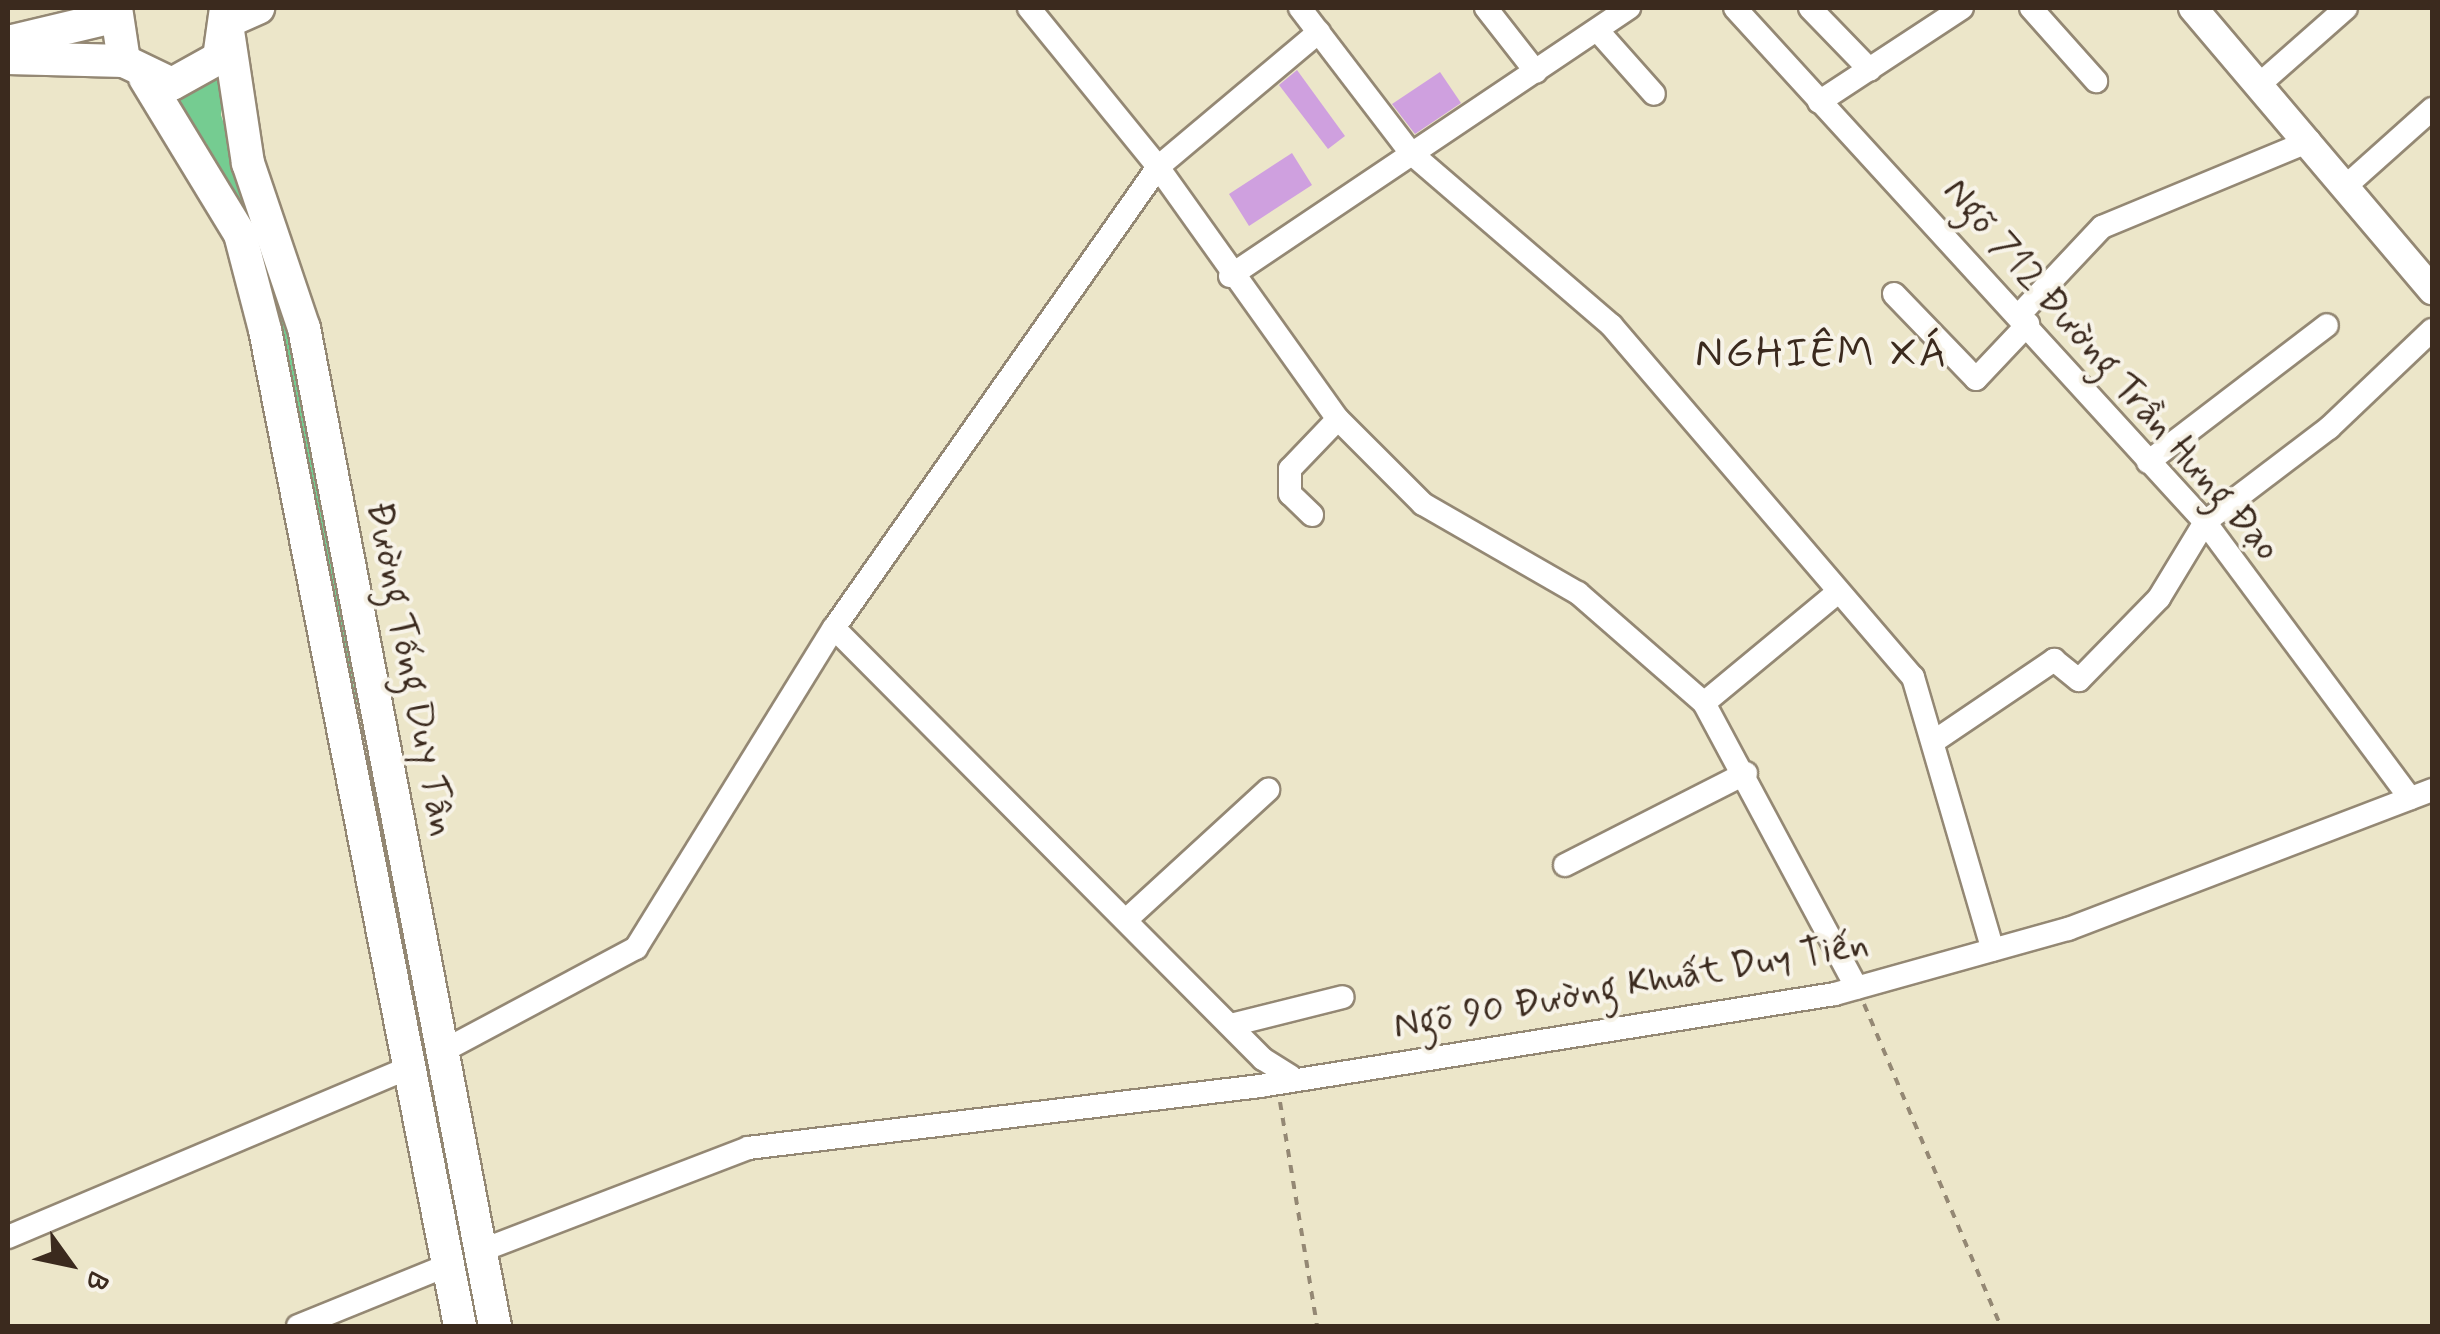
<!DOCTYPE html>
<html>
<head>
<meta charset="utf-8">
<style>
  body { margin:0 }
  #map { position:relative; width:2440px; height:1334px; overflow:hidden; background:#ece6c9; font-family:Mynerve,sans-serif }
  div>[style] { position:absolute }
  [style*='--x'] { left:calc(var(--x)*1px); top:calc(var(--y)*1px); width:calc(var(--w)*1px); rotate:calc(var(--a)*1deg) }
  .green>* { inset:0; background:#75cc91 }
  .building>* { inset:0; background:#cfa0df }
  .path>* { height:4px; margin-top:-2px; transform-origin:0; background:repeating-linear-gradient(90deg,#948874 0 8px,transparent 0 16px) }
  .roads { filter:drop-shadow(2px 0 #948874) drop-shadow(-2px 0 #948874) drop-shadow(0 2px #948874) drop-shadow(0 -2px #948874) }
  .minor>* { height:22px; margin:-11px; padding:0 11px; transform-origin:11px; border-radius:11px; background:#fff }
  .major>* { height:28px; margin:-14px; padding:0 14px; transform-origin:14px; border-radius:14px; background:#fff }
  .highway>* { height:32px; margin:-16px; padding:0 16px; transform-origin:16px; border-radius:16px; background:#fff }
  span { translate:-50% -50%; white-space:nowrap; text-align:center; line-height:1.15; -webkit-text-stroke:8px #f7f3e8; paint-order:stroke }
  .street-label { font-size:38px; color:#3b2a1e }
  .quarter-label { font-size:42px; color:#3b2a1e; letter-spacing:2.5px }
  .frame { position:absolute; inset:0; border:10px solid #3b2a1e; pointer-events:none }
  .north { position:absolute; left:20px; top:1214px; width:100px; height:100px; -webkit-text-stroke:8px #f7f3e8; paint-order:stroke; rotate:123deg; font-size:28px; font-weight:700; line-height:40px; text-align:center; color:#3b2a1e }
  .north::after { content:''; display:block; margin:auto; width:35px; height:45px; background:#3b2a1e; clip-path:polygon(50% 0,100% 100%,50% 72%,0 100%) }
</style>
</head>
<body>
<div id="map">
  <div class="green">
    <div style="clip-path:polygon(225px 76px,221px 115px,281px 294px,357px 703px,349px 701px,249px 235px,206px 143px,169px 99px)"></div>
    <div style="clip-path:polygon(366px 746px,374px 748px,488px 1326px,471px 1326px)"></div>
  </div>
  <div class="building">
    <div style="clip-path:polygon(1297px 70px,1345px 136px,1328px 149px,1279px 85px)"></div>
    <div style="clip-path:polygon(1440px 72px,1461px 103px,1415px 134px,1392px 104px)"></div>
    <div style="clip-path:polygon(1292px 153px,1312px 185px,1249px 226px,1229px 194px)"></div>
  </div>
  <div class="path">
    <div style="--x:1864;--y:1004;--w:350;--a:67"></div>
    <div style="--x:1280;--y:1102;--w:227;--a:80.6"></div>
  </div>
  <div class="roads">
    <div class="minor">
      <div style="--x:1029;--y:8;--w:205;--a:50.9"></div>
      <div style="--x:1158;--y:167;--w:310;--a:54.5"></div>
      <div style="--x:1338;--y:419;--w:120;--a:45"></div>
      <div style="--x:1423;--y:504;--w:179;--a:29.9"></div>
      <div style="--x:1578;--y:593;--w:167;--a:41.1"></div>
      <div style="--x:1704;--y:703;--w:323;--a:61.8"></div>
      <div style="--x:1300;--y:8;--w:183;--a:52.6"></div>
      <div style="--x:1411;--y:153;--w:264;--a:40.7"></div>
      <div style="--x:1611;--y:325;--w:464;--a:49.4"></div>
      <div style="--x:1913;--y:677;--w:284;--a:73.7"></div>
      <div style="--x:1486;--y:8;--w:81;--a:52"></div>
      <div style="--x:1735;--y:8;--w:696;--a:47.56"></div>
      <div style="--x:2205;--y:522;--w:344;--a:53.4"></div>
      <div style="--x:1810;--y:8;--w:86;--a:45.9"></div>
      <div style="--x:2031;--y:8;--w:98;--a:48.3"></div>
      <div style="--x:1598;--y:31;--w:84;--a:48.4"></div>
      <div style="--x:2261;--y:83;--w:113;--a:-41.4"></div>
      <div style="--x:1819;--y:102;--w:171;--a:-33.3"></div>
      <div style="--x:2347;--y:185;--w:114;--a:-41.8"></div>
      <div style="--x:1230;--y:276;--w:481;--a:-33.9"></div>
      <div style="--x:1894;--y:294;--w:118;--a:46"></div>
      <div style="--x:1976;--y:379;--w:76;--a:-46.6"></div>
      <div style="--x:2020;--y:314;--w:120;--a:-46.7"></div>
      <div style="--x:2102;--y:227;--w:225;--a:-22.5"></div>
      <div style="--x:2148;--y:462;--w:225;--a:-37.4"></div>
      <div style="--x:1312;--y:515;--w:30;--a:-136"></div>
      <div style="--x:1290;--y:494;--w:25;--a:-90"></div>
      <div style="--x:1290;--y:469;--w:69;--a:-46.2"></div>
      <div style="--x:834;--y:628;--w:608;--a:45.13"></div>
      <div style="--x:1263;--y:1059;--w:32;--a:32"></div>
      <div style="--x:1704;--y:703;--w:174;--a:-39.6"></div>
      <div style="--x:1936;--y:740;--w:143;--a:-34.1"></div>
      <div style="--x:2054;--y:660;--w:32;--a:39"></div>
      <div style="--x:2079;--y:680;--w:115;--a:-45.7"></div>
      <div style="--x:2159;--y:598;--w:89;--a:-58.8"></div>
      <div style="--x:2205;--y:522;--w:156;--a:-37.2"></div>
      <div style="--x:2329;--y:428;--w:142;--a:-43.6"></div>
      <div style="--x:1565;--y:865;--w:203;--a:-26.9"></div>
      <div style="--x:1126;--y:920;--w:193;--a:-42.5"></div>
      <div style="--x:1231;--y:1025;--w:115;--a:-14"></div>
      <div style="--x:443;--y:1051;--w:219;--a:-28.1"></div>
      <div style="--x:636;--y:948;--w:376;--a:-58.3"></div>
      <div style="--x:834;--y:628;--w:563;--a:-54.9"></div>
      <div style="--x:1158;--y:167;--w:210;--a:-40"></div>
      <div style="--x:8;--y:1237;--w:434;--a:-22.9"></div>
      <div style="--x:480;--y:1251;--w:287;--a:-21"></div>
      <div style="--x:748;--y:1148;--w:516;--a:-6.9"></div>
      <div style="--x:1260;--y:1086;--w:582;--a:-9.09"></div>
      <div style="--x:1835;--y:994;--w:242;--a:-15.6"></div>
      <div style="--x:2068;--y:929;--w:390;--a:-20.9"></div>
      <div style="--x:298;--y:1326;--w:162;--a:-22.1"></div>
    </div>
    <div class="major">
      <div style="--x:2193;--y:8;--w:370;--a:49.7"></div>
    </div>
    <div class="highway">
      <div style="--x:116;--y:8;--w:54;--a:81.4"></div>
      <div style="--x:124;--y:61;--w:53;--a:25.6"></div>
      <div style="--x:172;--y:84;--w:54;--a:-29"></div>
      <div style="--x:219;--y:58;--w:50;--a:-82"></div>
      <div style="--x:229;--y:21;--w:32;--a:-24"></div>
      <div style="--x:228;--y:31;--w:134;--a:81.4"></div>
      <div style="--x:248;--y:163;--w:174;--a:71.3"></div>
      <div style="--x:304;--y:328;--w:1016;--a:79.17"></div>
      <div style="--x:8;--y:42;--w:108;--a:-13.4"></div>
      <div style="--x:8;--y:58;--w:116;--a:1.5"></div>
      <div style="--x:145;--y:78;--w:183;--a:58.7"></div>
      <div style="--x:240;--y:234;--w:99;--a:75.4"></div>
      <div style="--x:265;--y:330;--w:1015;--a:78.92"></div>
    </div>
  </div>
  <div class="street-label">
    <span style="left:2111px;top:370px;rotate:49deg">Ngõ 712 Đường Trần Hưng Đạo</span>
    <span style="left:410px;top:669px;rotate:79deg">Đường Tống Duy Tân</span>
    <span style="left:1631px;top:986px;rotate:-10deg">Ngõ 90 Đường Khuất Duy Tiến</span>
  </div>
  <div class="quarter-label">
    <span style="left:1822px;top:355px">NGHIÊM XÁ</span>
  </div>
  <div class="frame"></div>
  <div class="north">B</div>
</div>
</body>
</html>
